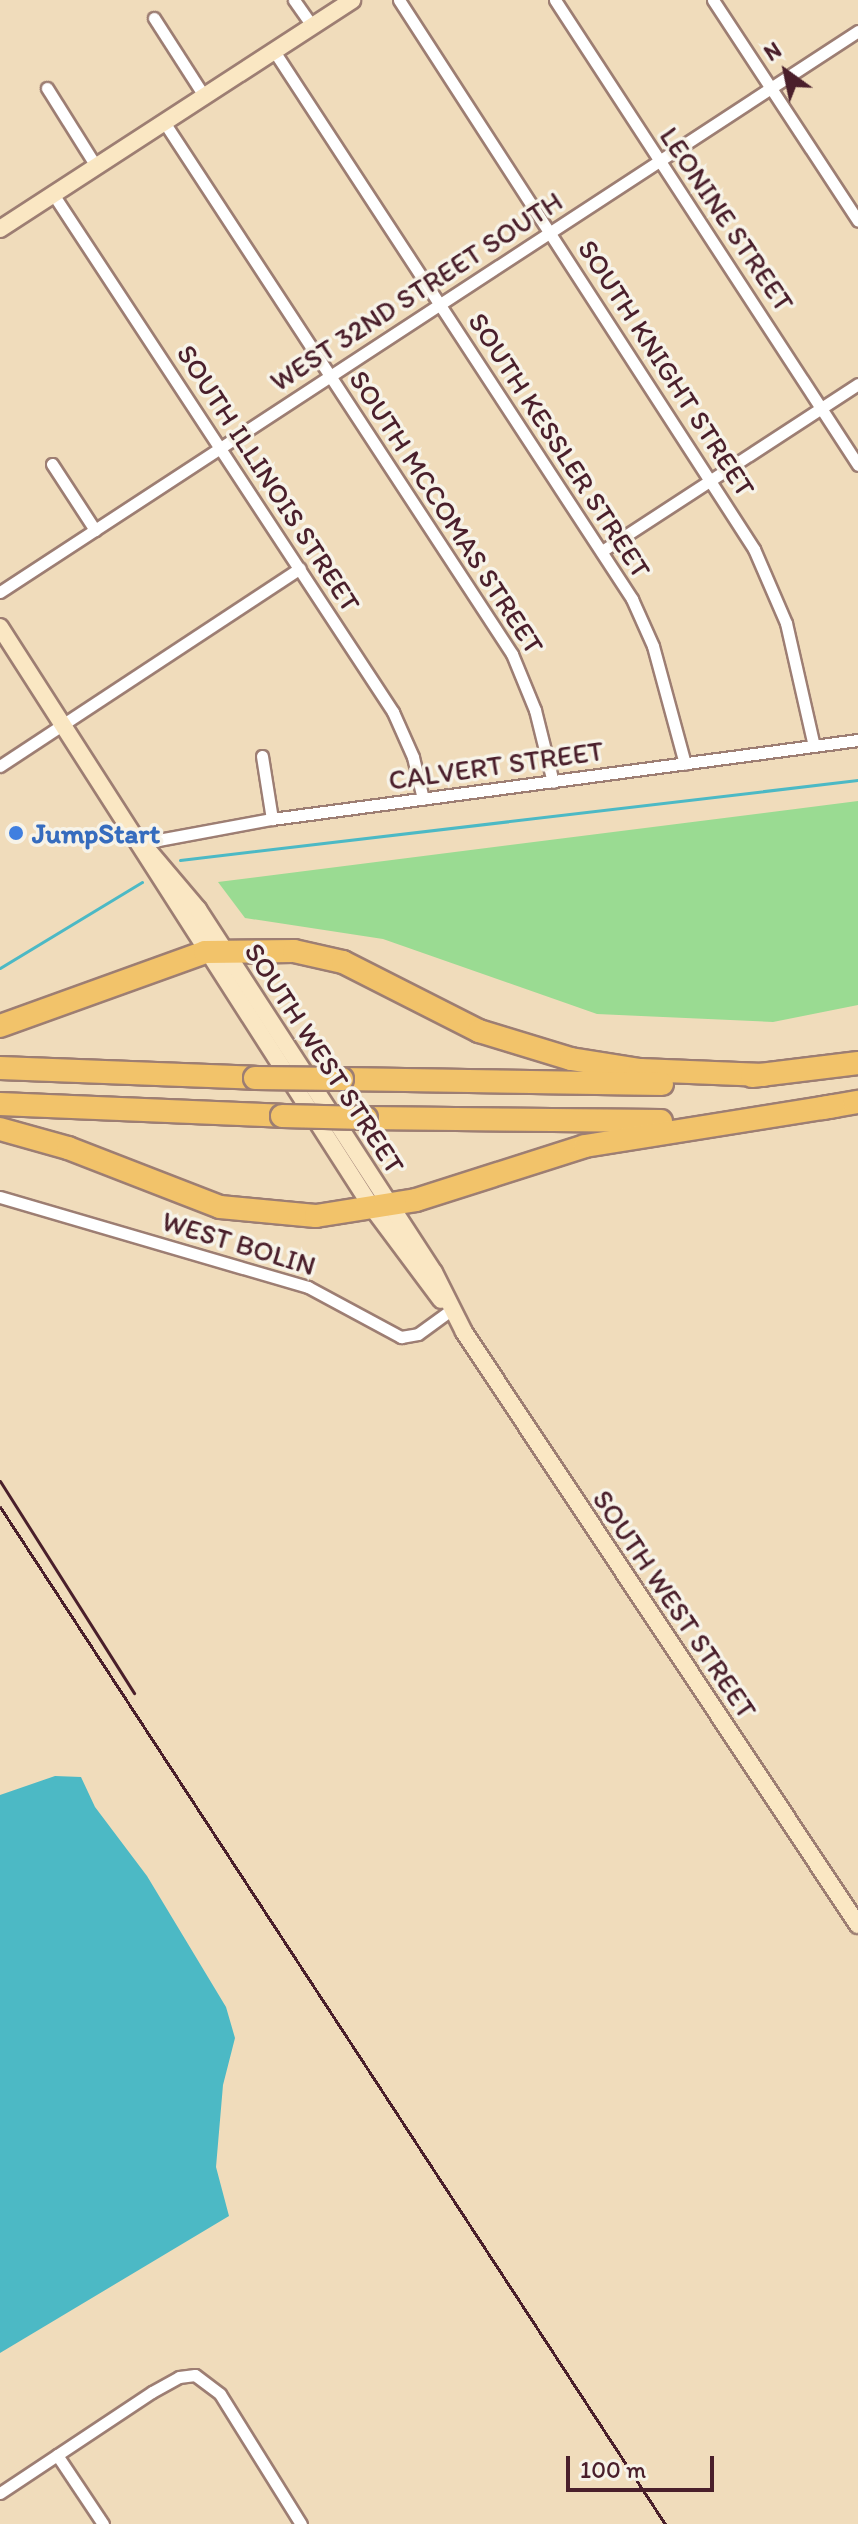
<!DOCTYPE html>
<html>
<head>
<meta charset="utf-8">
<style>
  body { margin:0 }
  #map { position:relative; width:858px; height:2524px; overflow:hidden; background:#f0dcbb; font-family:Itim,sans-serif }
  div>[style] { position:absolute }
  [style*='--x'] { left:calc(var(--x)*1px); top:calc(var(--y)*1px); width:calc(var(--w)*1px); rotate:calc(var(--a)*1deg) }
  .green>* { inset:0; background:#9adb92 }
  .water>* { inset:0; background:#4cb9c5 }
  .stream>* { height:3px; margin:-1.5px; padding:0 1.5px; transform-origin:1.5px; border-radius:1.5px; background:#4cb9c5 }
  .roads { filter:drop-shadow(2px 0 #9d7e73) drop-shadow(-2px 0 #9d7e73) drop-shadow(0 2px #9d7e73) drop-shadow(0 -2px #9d7e73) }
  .street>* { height:11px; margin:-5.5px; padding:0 5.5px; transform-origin:5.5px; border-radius:5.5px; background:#fff }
  .secondary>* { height:16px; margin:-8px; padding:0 8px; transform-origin:8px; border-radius:8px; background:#fae7c3 }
  .highway>* { height:22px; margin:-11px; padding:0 11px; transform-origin:11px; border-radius:11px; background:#f2c36a }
  .rail>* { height:3px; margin:-1.5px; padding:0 1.5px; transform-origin:1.5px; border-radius:1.5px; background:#4a1f2b }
  .bridges { filter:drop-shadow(2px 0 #9d7e73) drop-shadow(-2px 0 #9d7e73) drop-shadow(0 2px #9d7e73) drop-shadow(0 -2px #9d7e73) }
  .highway-bridge>* { height:22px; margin:-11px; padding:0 11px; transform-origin:11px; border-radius:11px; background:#f2c36a }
  .dots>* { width:22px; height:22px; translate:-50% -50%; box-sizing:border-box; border:4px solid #f7f3e8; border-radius:50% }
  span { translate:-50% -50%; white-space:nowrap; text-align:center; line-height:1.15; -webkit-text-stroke:7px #f7f3e8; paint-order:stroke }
  .street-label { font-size:28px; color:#4a1f2b }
  .shop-label { font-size:28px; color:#366cbe; font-weight:700 }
  .left { translate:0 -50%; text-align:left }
  .north { position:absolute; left:746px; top:32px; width:80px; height:80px; -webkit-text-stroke:6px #f7f3e8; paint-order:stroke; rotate:327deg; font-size:22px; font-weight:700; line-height:32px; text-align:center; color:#4a1f2b }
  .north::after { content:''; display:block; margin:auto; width:28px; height:36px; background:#4a1f2b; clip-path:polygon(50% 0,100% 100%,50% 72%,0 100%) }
  .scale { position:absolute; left:566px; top:2456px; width:148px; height:36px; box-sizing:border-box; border:4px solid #4a1f2b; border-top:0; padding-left:10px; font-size:24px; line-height:28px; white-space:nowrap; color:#4a1f2b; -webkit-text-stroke:6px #f7f3e8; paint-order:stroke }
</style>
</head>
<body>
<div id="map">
  <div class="green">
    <div style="clip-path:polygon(858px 801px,858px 1005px,773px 1022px,597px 1014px,383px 939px,245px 918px,218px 882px)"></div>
  </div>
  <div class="water">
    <div style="clip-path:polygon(55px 1776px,81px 1777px,95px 1807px,147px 1876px,226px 2007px,235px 2038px,223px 2085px,216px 2167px,229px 2216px,0 2353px,0 1795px)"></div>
  </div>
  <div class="stream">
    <div style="--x:180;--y:860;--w:683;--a:-6.73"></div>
    <div style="--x:0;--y:968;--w:166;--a:-31.2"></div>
  </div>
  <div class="roads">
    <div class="street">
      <div style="--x:294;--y:0;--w:32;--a:55"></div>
      <div style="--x:399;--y:0;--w:654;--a:57.11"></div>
      <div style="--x:754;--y:549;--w:81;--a:66.6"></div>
      <div style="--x:786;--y:623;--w:126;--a:77.2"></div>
      <div style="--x:555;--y:0;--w:555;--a:56.91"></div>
      <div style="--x:713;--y:0;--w:264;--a:56.7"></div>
      <div style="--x:154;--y:18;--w:93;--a:57.3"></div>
      <div style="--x:274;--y:51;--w:655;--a:56.84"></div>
      <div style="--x:632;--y:599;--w:51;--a:65.9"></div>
      <div style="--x:653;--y:646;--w:122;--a:74.8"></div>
      <div style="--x:47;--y:88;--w:92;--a:57.9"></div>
      <div style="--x:164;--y:122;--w:636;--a:56.81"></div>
      <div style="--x:512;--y:654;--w:61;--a:67.7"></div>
      <div style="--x:535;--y:710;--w:74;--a:76"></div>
      <div style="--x:53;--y:194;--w:620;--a:56.72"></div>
      <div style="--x:393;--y:712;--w:49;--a:66"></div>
      <div style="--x:413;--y:757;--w:43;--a:76.6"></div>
      <div style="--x:52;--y:464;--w:79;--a:56.9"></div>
      <div style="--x:602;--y:551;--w:306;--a:-33.1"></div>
      <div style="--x:0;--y:592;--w:1025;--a:-33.18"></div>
      <div style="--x:262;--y:756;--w:64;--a:81"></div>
      <div style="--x:0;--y:766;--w:359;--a:-33.4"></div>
      <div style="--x:142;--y:843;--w:132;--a:-10.5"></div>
      <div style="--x:272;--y:819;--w:591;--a:-7.68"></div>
      <div style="--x:0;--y:1197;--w:321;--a:16.3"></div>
      <div style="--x:308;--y:1287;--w:106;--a:28.3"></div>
      <div style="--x:401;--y:1337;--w:17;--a:-10"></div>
      <div style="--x:418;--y:1334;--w:41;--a:-36"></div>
      <div style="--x:57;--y:2455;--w:83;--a:56.3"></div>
      <div style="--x:0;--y:2493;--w:182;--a:-33.6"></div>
      <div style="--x:152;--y:2392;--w:31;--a:-29"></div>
      <div style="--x:179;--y:2377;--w:16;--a:-7"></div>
      <div style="--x:195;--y:2375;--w:31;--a:37"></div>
      <div style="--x:220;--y:2394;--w:153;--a:58.1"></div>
    </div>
    <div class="secondary">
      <div style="--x:0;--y:229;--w:420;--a:-33"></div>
      <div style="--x:0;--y:627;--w:688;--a:57.35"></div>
      <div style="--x:371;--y:1206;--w:117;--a:53.3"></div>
      <div style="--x:142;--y:843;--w:87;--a:49.7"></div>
      <div style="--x:198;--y:909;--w:433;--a:57"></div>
      <div style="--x:434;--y:1272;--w:67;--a:63.4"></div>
      <div style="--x:464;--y:1332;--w:712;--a:56.4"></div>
    </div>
    <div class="highway">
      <div style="--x:0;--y:1026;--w:218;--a:-19.8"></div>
      <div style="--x:205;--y:952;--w:89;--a:-0.6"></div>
      <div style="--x:294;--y:951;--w:50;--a:12.7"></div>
      <div style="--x:343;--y:962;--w:153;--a:26.9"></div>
      <div style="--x:479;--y:1031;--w:96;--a:16.9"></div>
      <div style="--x:571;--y:1059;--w:70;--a:9.1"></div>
      <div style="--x:640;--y:1070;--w:124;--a:2.3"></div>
      <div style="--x:0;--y:1068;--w:255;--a:2.2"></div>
      <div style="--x:752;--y:1076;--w:107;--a:-7"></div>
      <div style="--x:342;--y:1079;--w:320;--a:0.9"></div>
      <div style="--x:0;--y:1104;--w:282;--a:2.4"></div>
      <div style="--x:823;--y:1108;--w:36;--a:-10"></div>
      <div style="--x:366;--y:1118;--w:295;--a:0.6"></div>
      <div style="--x:0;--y:1129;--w:71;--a:15.6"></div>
      <div style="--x:68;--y:1148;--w:163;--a:21.2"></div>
      <div style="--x:220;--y:1207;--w:96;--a:5.4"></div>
      <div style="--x:316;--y:1216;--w:101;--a:-9.1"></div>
      <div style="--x:416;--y:1200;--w:177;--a:-17.7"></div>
      <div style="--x:585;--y:1146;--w:252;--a:-9.1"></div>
    </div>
  </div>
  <div class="rail">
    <div style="--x:0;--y:1481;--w:251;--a:57.7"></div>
    <div style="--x:0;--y:1507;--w:1215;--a:56.82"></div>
  </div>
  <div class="bridges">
    <div class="highway-bridge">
      <div style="--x:255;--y:1078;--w:87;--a:0.7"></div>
      <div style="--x:282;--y:1116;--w:84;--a:1.4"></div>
    </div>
  </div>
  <div class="dots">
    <div style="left:16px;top:833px;background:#3f7fe0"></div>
  </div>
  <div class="street-label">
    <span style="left:727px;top:219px;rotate:56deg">LEONINE STREET</span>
    <span style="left:416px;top:291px;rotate:-33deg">WEST 32ND STREET SOUTH</span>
    <span style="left:667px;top:368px;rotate:57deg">SOUTH KNIGHT STREET</span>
    <span style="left:560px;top:445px;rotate:57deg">SOUTH KESSLER STREET</span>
    <span style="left:269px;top:478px;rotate:57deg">SOUTH ILLINOIS STREET</span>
    <span style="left:447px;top:512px;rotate:57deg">SOUTH MCCOMAS STREET</span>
    <span style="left:496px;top:765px;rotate:-8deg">CALVERT STREET</span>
    <span style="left:325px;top:1058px;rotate:57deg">SOUTH WEST STREET</span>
    <span style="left:239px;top:1243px;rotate:17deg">WEST BOLIN</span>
    <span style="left:675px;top:1604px;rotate:56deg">SOUTH WEST STREET</span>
  </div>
  <div class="shop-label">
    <span class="left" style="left:32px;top:833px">JumpStart</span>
  </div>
  <div class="north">N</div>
  <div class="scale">100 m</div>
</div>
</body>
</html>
